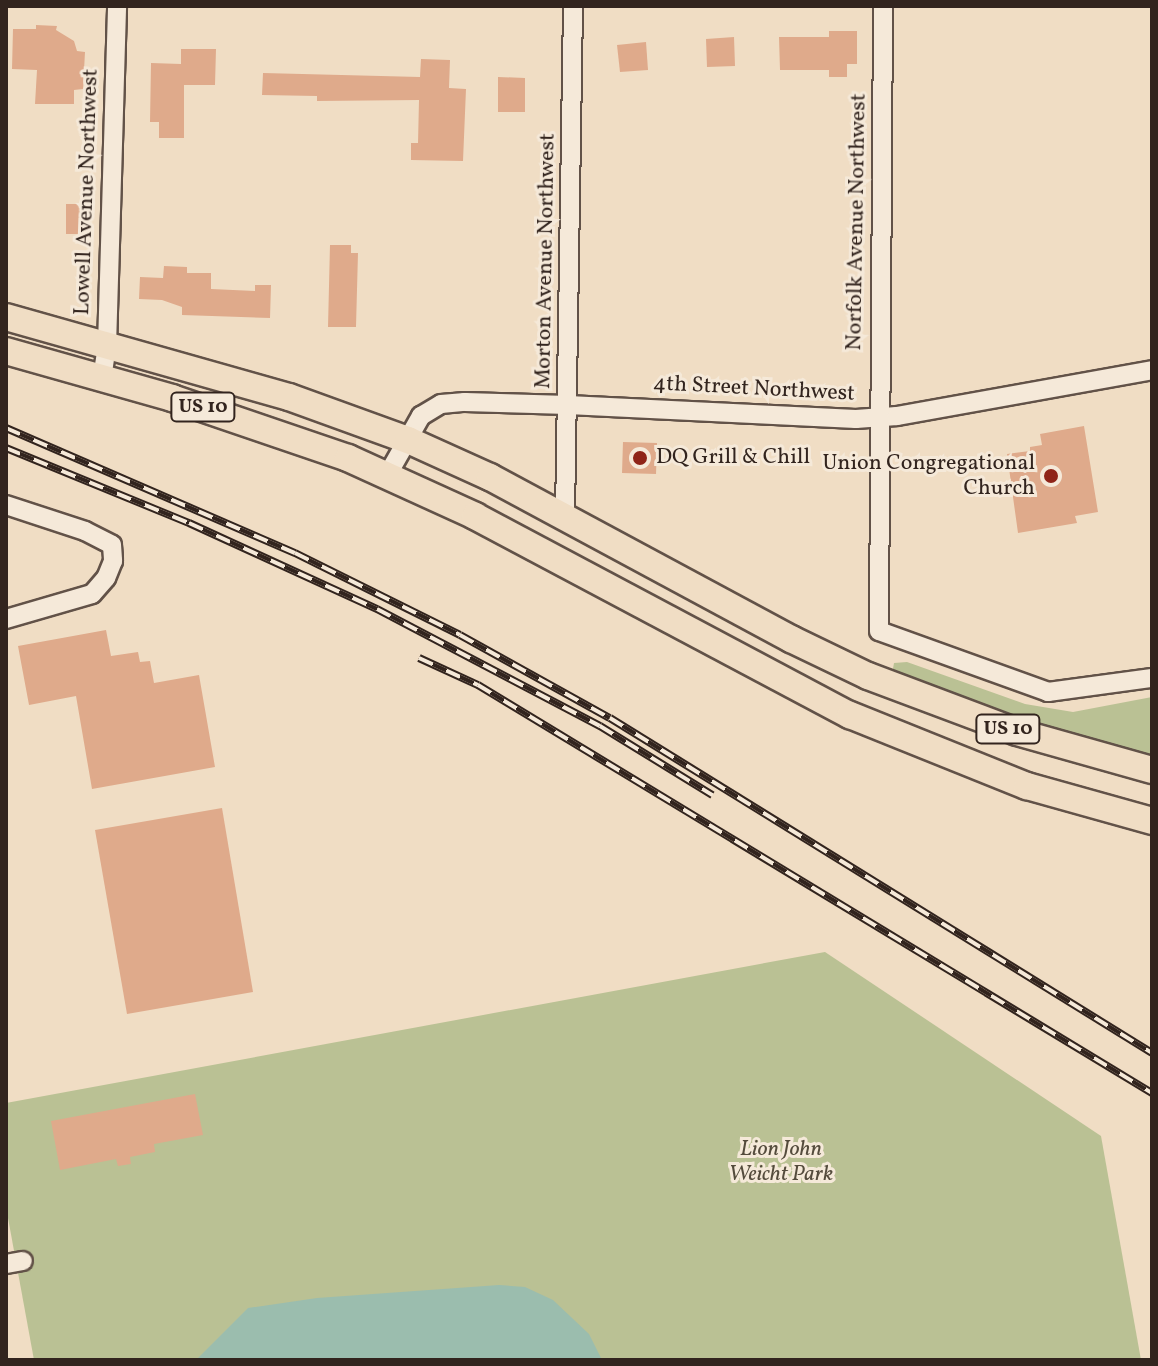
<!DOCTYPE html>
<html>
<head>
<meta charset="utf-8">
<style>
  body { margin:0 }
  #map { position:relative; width:1158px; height:1366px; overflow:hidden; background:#f0ddc4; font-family:Vollkorn,serif }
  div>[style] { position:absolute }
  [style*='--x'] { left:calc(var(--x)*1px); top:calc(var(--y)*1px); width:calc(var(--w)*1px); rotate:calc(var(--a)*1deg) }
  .green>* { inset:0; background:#bac194 }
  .water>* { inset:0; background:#9bbdae }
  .building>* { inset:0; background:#dfaa8b }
  .roads { filter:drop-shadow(2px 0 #625248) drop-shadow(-2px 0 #625248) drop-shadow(0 2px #625248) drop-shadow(0 -2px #625248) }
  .minor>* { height:18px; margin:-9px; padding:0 9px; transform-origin:9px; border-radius:9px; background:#f5e9d9 }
  .highway>* { height:26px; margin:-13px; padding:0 13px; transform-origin:13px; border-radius:13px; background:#f0ddc4 }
  .rail>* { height:8px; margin-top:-4px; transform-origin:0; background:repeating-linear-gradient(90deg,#f5e9d9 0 15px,#32241e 0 30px); box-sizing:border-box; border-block:2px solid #32241e }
  .dots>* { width:22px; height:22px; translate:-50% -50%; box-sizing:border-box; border:4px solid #f5e9d9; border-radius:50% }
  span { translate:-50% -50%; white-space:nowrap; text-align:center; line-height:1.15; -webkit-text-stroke:6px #f5e9d9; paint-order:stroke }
  .shield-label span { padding:2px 6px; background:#f5e9d9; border:2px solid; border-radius:6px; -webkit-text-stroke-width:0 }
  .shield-label { font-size:20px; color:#32241e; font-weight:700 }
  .street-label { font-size:22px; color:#32241e }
  .poi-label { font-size:22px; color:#32241e }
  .left { translate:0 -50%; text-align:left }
  .right { translate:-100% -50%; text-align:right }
  .park-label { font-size:22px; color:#544b3c; font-style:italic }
  .frame { position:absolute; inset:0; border:8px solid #32241e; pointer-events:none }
</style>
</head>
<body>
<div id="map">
  <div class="green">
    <div style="clip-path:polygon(907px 662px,1025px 704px,1073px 712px,1152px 697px,1152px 759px,1069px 739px,892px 674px,894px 663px)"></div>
    <div style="clip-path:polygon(825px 952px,1101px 1136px,1141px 1360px,34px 1360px,6px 1207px,6px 1103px)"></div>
  </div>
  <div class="water">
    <div style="clip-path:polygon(499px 1285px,525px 1287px,553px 1300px,589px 1334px,602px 1360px,196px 1360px,248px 1308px,317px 1298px)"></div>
  </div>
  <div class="building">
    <div style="clip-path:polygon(36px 25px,57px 26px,56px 30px,74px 41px,77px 51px,85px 52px,83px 89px,74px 90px,74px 104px,35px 104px,37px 70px,12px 69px,13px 29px,36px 29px)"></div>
    <div style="clip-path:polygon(829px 31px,857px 31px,857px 64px,847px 64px,847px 77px,829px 77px,829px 70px,780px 70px,779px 37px,829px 37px)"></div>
    <div style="clip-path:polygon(734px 37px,735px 66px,707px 67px,706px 39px)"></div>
    <div style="clip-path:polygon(646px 42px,648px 70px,620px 72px,617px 45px)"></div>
    <div style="clip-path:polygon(181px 49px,216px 49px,215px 85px,184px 85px,184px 138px,159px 138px,159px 122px,150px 122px,151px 63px,181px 64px)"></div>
    <div style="clip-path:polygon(421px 59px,450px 60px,449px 88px,466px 89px,463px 161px,411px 160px,411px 143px,418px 143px,419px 100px,317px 101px,317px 96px,262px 95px,263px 73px,420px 77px)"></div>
    <div style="clip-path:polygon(498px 77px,525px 78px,525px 112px,498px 112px)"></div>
    <div style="clip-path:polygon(66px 204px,83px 204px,83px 234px,66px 234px)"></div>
    <div style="clip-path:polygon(330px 245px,351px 245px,351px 253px,358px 253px,356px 327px,328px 327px)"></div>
    <div style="clip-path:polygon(164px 266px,187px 267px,187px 273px,211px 273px,211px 289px,255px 291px,255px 285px,271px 285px,270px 318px,182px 315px,182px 307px,162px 300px,139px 299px,140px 277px,163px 278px)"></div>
    <div style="clip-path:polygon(1084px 426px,1098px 512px,1075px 516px,1077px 523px,1018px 533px,1007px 454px,1030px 451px,1030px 447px,1042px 445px,1040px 434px)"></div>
    <div style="clip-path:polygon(623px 442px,657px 443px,656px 474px,622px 473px)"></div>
    <div style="clip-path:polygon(106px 630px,111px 656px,138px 652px,140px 662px,150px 661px,154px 683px,199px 675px,215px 767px,92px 789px,76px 696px,29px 705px,18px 646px)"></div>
    <div style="clip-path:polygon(222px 808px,253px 992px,127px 1014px,95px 830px)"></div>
    <div style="clip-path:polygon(195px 1094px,203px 1135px,154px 1144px,155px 1152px,130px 1157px,131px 1164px,118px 1166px,116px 1159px,60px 1170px,51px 1121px)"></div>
  </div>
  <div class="roads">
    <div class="minor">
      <div style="--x:883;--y:6;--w:625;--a:90.37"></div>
      <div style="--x:879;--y:631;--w:180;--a:19.8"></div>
      <div style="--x:1048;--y:692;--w:105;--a:-7.7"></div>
      <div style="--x:102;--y:378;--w:32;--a:-81"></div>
      <div style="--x:107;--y:346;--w:340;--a:-88.3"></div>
      <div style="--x:388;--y:474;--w:67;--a:-60.4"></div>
      <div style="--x:421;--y:416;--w:23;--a:-31"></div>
      <div style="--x:441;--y:404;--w:24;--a:-5"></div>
      <div style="--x:465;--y:402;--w:103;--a:1.7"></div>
      <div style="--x:568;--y:405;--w:288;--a:2.8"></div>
      <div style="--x:856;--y:419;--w:41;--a:-4.2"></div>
      <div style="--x:897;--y:416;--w:259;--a:-10.2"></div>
      <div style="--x:6;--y:505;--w:83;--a:18.2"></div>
      <div style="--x:85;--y:531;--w:30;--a:27"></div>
      <div style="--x:112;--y:545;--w:16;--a:86"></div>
      <div style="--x:113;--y:561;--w:18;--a:112"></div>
      <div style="--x:106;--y:578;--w:21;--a:131"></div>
      <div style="--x:92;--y:594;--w:90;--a:163.8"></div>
      <div style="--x:565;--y:516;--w:510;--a:-89.1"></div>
      <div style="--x:6;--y:1264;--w:17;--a:-10"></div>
    </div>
    <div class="highway">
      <div style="--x:6;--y:317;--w:294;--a:15.8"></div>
      <div style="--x:289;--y:397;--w:127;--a:19.9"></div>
      <div style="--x:408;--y:440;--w:90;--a:24.3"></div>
      <div style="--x:490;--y:477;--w:342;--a:28.3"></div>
      <div style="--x:791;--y:639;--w:85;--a:25.7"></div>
      <div style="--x:868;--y:676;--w:159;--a:20.6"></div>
      <div style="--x:1017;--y:732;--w:140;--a:15.7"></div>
      <div style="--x:6;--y:351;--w:173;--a:15.8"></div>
      <div style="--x:172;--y:398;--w:186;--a:18.8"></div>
      <div style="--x:348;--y:458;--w:140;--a:24.5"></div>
      <div style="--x:475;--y:516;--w:425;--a:28"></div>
      <div style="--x:850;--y:715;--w:191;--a:21.9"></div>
      <div style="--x:1027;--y:786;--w:130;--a:15.6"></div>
    </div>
  </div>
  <div class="rail">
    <div style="--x:6;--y:428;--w:315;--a:23.4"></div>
    <div style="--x:295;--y:553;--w:184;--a:26.4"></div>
    <div style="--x:460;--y:635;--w:171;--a:29"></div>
    <div style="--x:610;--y:718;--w:637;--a:31.72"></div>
    <div style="--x:6;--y:448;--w:198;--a:22.3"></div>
    <div style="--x:189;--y:523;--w:207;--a:24.6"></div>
    <div style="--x:377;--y:609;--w:252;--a:27.7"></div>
    <div style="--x:600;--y:726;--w:132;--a:31.6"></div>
    <div style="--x:419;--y:658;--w:65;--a:24.6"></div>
    <div style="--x:478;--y:685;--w:788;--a:31.19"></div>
  </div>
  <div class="dots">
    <div style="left:640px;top:458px;background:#8f2418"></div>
    <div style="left:1051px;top:476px;background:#8f2418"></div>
  </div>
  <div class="shield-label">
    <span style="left:203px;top:407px">US 10</span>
    <span style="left:1008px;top:729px">US 10</span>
  </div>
  <div class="street-label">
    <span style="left:87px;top:192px;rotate:-88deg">Lowell Avenue Northwest</span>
    <span style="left:857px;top:222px;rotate:-89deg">Norfolk Avenue Northwest</span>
    <span style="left:546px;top:261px;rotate:-89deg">Morton Avenue Northwest</span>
    <span style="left:754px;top:389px;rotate:3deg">4th Street Northwest</span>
  </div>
  <div class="poi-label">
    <span class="left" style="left:656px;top:458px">DQ Grill &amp; Chill</span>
    <span class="right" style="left:1035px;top:476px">Union Congregational<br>Church</span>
  </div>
  <div class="park-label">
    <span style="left:781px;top:1162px">Lion John<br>Weicht Park</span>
  </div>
  <div class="frame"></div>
</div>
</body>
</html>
